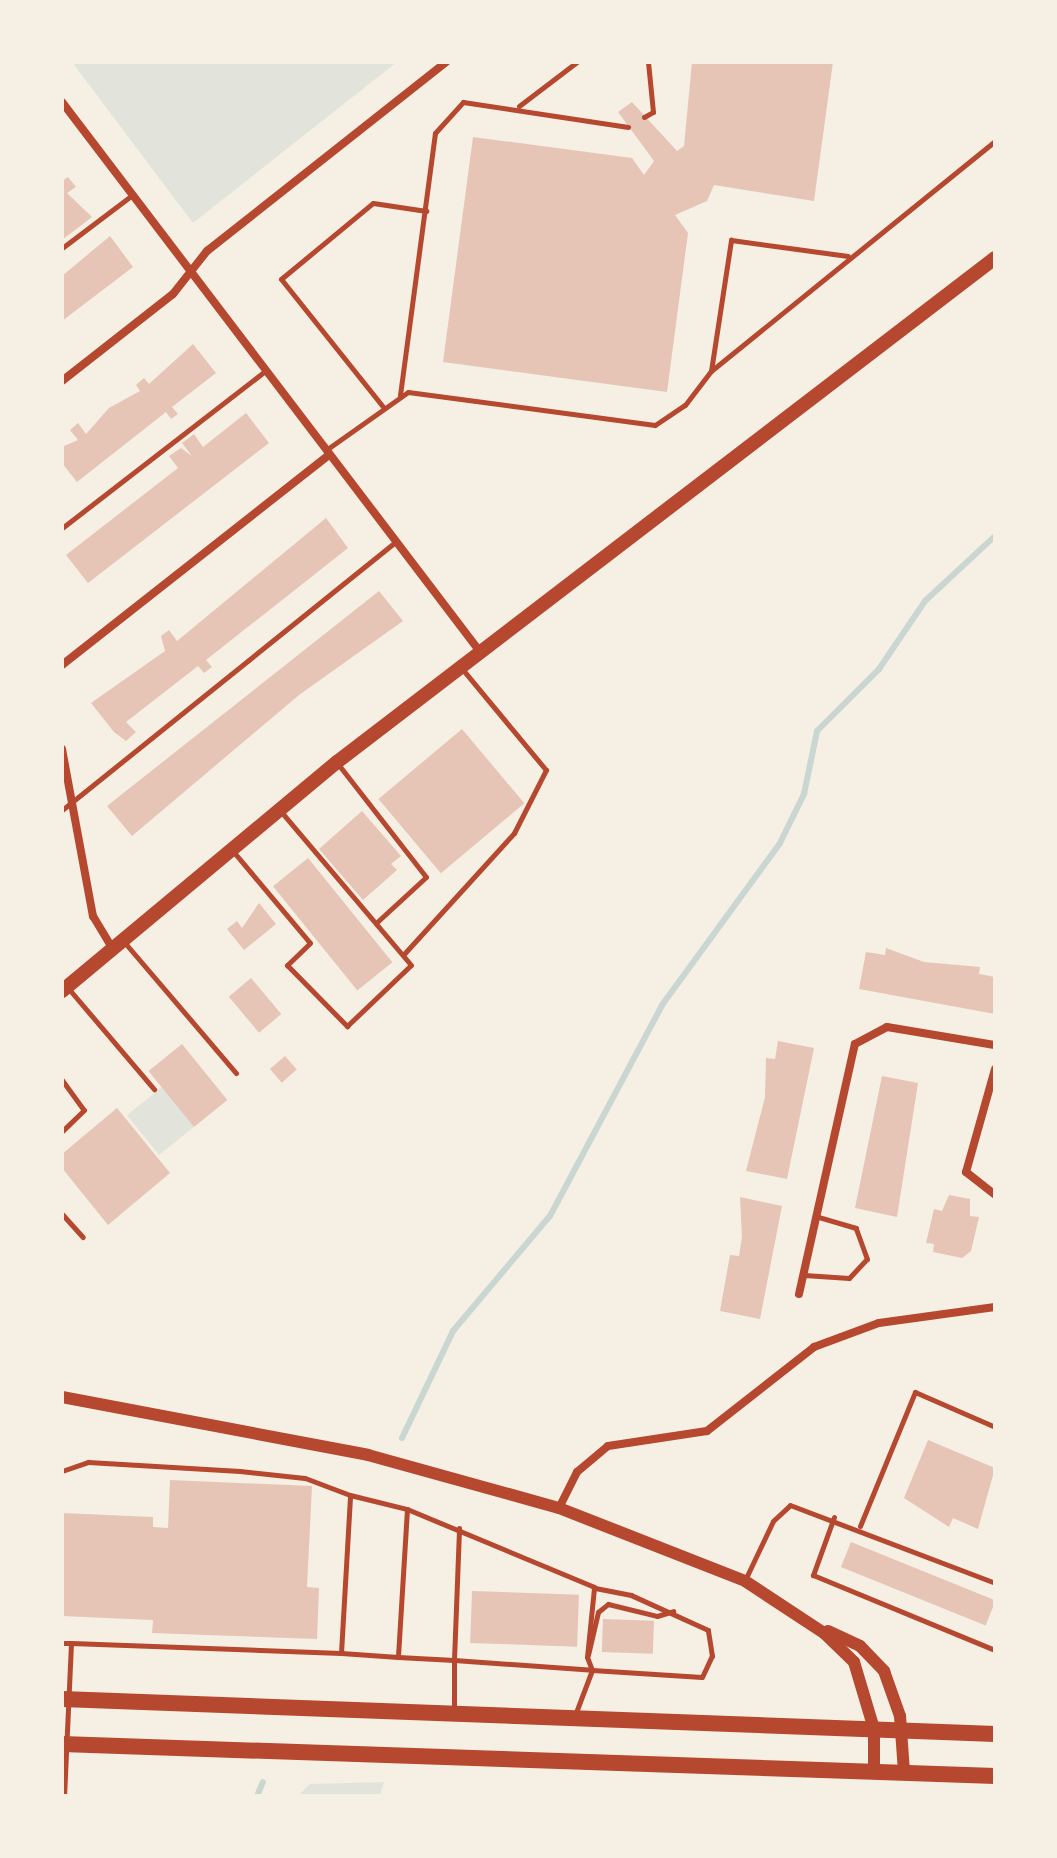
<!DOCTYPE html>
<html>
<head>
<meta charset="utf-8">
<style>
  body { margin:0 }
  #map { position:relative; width:1057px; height:1858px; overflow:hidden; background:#f6efe4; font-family:"Work Sans",sans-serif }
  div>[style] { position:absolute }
  .green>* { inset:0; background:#e2e4dc; transform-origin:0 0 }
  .stream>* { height:6px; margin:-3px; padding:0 3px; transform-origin:3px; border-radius:3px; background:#c9d6d2 }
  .building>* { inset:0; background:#e6c5b7; transform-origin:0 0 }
  .service>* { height:5px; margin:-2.5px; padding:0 2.5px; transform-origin:2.5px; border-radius:2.5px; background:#b5482f }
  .minor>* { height:8px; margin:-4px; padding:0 4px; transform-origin:4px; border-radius:4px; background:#b5482f }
  .tertiary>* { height:12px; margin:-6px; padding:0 6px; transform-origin:6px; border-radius:6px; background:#b5482f }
  .secondary>* { height:14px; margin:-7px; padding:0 7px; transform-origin:7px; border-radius:7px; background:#b5482f }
  .trunk>* { height:16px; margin:-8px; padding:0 8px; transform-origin:8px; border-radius:8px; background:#b5482f }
  span { translate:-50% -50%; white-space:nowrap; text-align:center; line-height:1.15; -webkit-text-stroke:6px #f6efe4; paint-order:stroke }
  .frame { position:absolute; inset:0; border:64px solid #f6efe4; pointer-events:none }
</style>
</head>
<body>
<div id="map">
  <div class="green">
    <div style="clip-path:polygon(72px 62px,397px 62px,193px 223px)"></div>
    <div style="left:162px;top:1087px;width:51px;height:45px;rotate:51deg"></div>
    <div style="clip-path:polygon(384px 1782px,380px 1796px,298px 1796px,310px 1784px)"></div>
  </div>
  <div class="stream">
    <div style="left:402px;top:1438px;width:119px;rotate:-64.5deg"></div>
    <div style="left:453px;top:1331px;width:150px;rotate:-49.9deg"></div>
    <div style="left:550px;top:1216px;width:239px;rotate:-62deg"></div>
    <div style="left:662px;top:1005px;width:200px;rotate:-53.9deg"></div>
    <div style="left:780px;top:843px;width:55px;rotate:-63.9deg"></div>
    <div style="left:804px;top:794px;width:64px;rotate:-78.3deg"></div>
    <div style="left:817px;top:731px;width:88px;rotate:-45deg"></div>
    <div style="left:879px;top:669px;width:82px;rotate:-55.9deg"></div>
    <div style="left:925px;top:601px;width:96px;rotate:-42.9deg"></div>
    <div style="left:257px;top:1796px;width:15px;rotate:-67deg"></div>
  </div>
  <div class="building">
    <div style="clip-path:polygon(692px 62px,833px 62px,814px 201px,714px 185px,707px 201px,675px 215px,688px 233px,667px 392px,443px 362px,473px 137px,632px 158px,644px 175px,654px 161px,618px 112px,632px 102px,677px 151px,684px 146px)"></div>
    <div style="clip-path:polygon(68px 177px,76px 187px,67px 193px,92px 217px,62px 240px,62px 181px)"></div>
    <div style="clip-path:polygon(110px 236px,133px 267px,62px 321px,62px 276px)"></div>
    <div style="clip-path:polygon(193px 344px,216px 373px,172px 407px,178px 414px,171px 419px,166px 412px,77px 482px,62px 463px,62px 447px,78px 440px,70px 430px,78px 423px,86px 434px,109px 408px,140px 391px,136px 385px,144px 378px,149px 384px)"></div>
    <div style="clip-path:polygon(246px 413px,269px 443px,88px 583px,66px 555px,178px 468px,169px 456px,181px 448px,192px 456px,182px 443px,194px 434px,203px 447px)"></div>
    <div style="clip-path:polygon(326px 518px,348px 548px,206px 660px,212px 667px,204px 673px,198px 666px,126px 722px,136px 732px,126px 741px,114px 732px,91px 703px,165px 651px,161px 636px,169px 630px,177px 641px)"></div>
    <div style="clip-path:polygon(379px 591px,403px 621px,299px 695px,132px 836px,107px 806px)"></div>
    <div style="left:462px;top:729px;width:97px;height:109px;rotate:50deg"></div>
    <div style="clip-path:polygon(362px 811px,401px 856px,391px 864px,397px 870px,363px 900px,319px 849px)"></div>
    <div style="left:308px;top:858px;width:134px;height:45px;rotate:51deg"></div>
    <div style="clip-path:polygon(259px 903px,276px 924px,244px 950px,227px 929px,237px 921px,242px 928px)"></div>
    <div style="clip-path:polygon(886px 948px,924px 962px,980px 967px,979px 974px,995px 977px,995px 1014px,859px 989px,866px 952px,885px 955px)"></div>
    <div style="left:251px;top:978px;width:47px;height:29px;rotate:50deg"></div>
    <div style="clip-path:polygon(778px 1041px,814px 1048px,787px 1179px,746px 1171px,765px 1097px,766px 1058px,775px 1059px)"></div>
    <div style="left:182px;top:1044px;width:72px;height:43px;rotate:51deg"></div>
    <div style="left:285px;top:1056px;width:18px;height:20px;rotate:49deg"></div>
    <div style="clip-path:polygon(882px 1076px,918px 1083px,897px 1217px,855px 1208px)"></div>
    <div style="clip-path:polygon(117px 1108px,170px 1173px,108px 1225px,62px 1168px,62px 1154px)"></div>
    <div style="clip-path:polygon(949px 1195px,970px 1199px,970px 1216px,979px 1217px,971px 1251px,962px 1258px,933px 1252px,934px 1244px,926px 1243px,934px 1209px,942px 1211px)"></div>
    <div style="clip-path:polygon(740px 1197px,782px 1206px,760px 1319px,720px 1311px,730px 1255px,739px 1256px,742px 1237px)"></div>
    <div style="clip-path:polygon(928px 1440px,995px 1468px,978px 1529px,953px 1518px,949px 1527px,904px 1498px)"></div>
    <div style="clip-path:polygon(170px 1480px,312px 1486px,307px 1587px,319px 1588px,317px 1639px,152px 1633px,153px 1620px,62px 1616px,62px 1513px,153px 1517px,153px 1527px,168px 1528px)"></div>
    <div style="left:851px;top:1542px;width:156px;height:27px;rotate:22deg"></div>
    <div style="left:472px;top:1591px;width:107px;height:52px;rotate:2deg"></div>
    <div style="left:603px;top:1619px;width:51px;height:33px;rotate:2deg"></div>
  </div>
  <div class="service">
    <div style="left:519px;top:106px;width:73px;rotate:-37.2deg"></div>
    <div style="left:644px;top:117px;width:10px;rotate:-29deg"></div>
    <div style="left:653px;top:112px;width:50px;rotate:-95.7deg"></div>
    <div style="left:62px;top:248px;width:88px;rotate:-37.1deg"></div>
    <div style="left:711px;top:371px;width:133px;rotate:-81.3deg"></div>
    <div style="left:731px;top:240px;width:118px;rotate:7.8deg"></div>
    <div style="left:400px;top:395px;width:264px;rotate:-82.4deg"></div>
    <div style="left:435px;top:133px;width:42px;rotate:-47.9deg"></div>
    <div style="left:463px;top:102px;width:167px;rotate:8.6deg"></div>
    <div style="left:384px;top:408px;width:165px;rotate:-128.6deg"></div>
    <div style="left:281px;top:279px;width:119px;rotate:-39.6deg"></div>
    <div style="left:373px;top:203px;width:54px;rotate:8.6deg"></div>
    <div style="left:326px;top:450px;width:100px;rotate:-35.3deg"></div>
    <div style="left:408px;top:392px;width:249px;rotate:7.6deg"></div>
    <div style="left:655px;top:425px;width:36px;rotate:-34deg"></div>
    <div style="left:685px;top:405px;width:43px;rotate:-52.6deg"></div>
    <div style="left:711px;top:371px;width:365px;rotate:-39deg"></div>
    <div style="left:62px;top:528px;width:257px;rotate:-37.7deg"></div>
    <div style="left:338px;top:764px;width:143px;rotate:52.1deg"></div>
    <div style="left:426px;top:877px;width:68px;rotate:137.4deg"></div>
    <div style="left:62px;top:810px;width:426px;rotate:-38.8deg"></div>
    <div style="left:232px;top:850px;width:121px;rotate:50deg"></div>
    <div style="left:310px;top:943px;width:32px;rotate:136deg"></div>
    <div style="left:287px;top:965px;width:86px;rotate:45.5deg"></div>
    <div style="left:347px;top:1026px;width:88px;rotate:-43.6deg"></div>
    <div style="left:411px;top:965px;width:199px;rotate:-130.3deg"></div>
    <div style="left:125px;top:943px;width:171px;rotate:49.5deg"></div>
    <div style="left:403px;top:955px;width:165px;rotate:-47.7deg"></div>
    <div style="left:514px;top:833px;width:71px;rotate:-63.1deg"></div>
    <div style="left:546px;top:770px;width:131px;rotate:-129.7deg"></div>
    <div style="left:68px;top:988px;width:133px;rotate:49.6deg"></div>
    <div style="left:62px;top:1080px;width:37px;rotate:54deg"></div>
    <div style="left:84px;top:1110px;width:30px;rotate:136deg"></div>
    <div style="left:62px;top:1214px;width:31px;rotate:48deg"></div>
    <div style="left:804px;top:1275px;width:45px;rotate:3.8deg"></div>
    <div style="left:849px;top:1278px;width:26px;rotate:-47deg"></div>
    <div style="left:867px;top:1259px;width:33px;rotate:-110deg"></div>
    <div style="left:856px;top:1228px;width:43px;rotate:-163.7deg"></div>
    <div style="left:62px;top:1471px;width:28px;rotate:-19deg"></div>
    <div style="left:88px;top:1462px;width:152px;rotate:3.4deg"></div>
    <div style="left:240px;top:1471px;width:65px;rotate:6.1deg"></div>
    <div style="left:305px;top:1478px;width:48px;rotate:20.7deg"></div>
    <div style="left:407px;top:1509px;width:203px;rotate:22.6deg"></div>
    <div style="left:834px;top:1517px;width:62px;rotate:109.9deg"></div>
    <div style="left:813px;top:1575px;width:197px;rotate:22.4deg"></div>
    <div style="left:860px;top:1526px;width:145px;rotate:-67.7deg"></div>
    <div style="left:915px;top:1392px;width:87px;rotate:23.6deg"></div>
    <div style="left:745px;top:1580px;width:65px;rotate:-64.6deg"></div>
    <div style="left:773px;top:1521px;width:23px;rotate:-43deg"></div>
    <div style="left:790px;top:1505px;width:219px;rotate:20.8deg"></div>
    <div style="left:62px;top:1643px;width:9px"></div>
    <div style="left:71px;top:1643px;width:153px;rotate:92.6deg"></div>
    <div style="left:71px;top:1643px;width:270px;rotate:2.1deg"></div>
    <div style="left:341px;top:1653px;width:158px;rotate:-86.7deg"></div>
    <div style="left:350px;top:1495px;width:59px;rotate:13.8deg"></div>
    <div style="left:407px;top:1509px;width:148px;rotate:93.5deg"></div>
    <div style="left:398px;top:1657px;width:57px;rotate:-176deg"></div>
    <div style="left:588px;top:1655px;width:44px;rotate:-76.9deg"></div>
    <div style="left:598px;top:1612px;width:13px;rotate:-39deg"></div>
    <div style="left:608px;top:1604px;width:50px;rotate:13.8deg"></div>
    <div style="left:657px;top:1616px;width:17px;rotate:-17deg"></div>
    <div style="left:398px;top:1657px;width:56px;rotate:3.1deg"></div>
    <div style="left:454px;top:1660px;width:132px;rotate:-87.8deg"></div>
    <div style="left:454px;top:1709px;width:49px;rotate:-90deg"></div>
    <div style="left:454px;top:1660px;width:138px;rotate:4.1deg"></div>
    <div style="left:592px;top:1670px;width:110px;rotate:3.6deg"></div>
    <div style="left:702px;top:1677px;width:23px;rotate:-65deg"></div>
    <div style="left:712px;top:1656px;width:26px;rotate:-99deg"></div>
    <div style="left:708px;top:1630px;width:85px;rotate:-155.6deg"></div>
    <div style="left:631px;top:1595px;width:38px;rotate:-169deg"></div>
    <div style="left:594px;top:1588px;width:69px;rotate:95.8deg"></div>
    <div style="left:587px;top:1657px;width:14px;rotate:69deg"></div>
    <div style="left:592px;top:1670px;width:48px;rotate:110.7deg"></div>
  </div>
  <div class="minor">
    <div style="left:62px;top:102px;width:692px;rotate:52.75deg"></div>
    <div style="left:62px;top:381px;width:141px;rotate:-38.1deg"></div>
    <div style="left:173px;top:294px;width:55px;rotate:-51.7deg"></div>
    <div style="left:207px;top:251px;width:305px;rotate:-38.3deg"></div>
    <div style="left:62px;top:665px;width:340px;rotate:-38.2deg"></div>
    <div style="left:62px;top:749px;width:170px;rotate:79.5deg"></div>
    <div style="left:93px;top:916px;width:37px;rotate:59deg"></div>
    <div style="left:995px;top:1069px;width:107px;rotate:105.7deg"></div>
    <div style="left:966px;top:1172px;width:37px;rotate:38deg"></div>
    <div style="left:799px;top:1294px;width:256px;rotate:-77.4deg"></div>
    <div style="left:855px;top:1044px;width:36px;rotate:-28deg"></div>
    <div style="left:887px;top:1027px;width:109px;rotate:9.5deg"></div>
    <div style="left:559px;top:1508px;width:40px;rotate:-63.4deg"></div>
    <div style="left:577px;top:1472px;width:40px;rotate:-40deg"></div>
    <div style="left:608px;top:1446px;width:100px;rotate:-8.6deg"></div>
    <div style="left:707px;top:1431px;width:136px;rotate:-38.1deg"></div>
    <div style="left:814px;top:1347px;width:69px;rotate:-20.3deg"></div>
    <div style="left:879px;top:1323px;width:117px;rotate:-7.9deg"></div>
  </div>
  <div class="tertiary">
    <div style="left:62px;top:1397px;width:311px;rotate:10.7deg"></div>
    <div style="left:368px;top:1455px;width:198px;rotate:15.5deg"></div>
    <div style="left:559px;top:1508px;width:200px;rotate:21.4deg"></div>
    <div style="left:745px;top:1581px;width:95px;rotate:33.4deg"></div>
    <div style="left:824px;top:1633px;width:42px;rotate:44deg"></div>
    <div style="left:854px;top:1662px;width:70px;rotate:73.4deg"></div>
    <div style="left:874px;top:1729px;width:41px;rotate:90deg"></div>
    <div style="left:828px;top:1631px;width:35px;rotate:25deg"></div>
    <div style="left:860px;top:1646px;width:35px;rotate:46deg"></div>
    <div style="left:884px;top:1671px;width:48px;rotate:70.4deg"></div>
    <div style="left:900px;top:1716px;width:56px;rotate:85.9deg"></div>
  </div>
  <div class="secondary">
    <div style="left:62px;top:991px;width:358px;rotate:-39.8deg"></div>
    <div style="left:337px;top:762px;width:829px;rotate:-37.45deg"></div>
  </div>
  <div class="trunk">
    <div style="left:62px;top:1699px;width:934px;rotate:2.15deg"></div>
    <div style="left:62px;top:1744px;width:934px;rotate:1.96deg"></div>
  </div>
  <div class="frame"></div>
</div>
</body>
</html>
